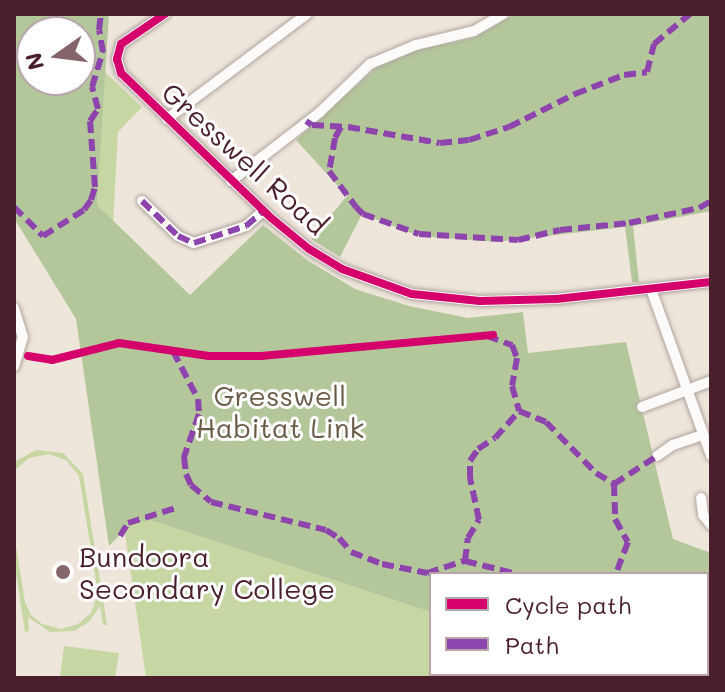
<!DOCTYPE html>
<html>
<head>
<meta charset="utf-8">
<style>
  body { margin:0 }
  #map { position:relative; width:725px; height:692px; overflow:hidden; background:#efe6db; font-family:Mali,sans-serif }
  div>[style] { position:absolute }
  .green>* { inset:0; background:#c6d7a3 }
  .forest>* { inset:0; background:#b4c79b }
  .roads { filter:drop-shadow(0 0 2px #b0a5a0) drop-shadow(0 0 2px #b0a5a0) }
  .minor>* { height:10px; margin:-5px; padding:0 5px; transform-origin:5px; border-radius:5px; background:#fdfbfa }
  .quiet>* { height:6px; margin-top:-3px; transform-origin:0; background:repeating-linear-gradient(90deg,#8e44ad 0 12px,transparent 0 18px) }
  .cycleway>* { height:8px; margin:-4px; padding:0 4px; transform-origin:4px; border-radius:4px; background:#d6006c }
  .dots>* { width:22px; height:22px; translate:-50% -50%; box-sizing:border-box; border:4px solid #fff; border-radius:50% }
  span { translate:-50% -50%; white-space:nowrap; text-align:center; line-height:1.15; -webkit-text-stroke:6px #fff; paint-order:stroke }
  .street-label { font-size:28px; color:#4a1f2b }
  .park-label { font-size:28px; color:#6a5b45 }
  .poi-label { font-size:28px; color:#4a1f2b }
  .left { translate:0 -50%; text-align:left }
  .frame { position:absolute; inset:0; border:16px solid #4a1f2b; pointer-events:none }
  .legend { position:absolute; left:429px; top:572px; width:280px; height:104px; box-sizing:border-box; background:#fff; border:2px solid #b7a5aa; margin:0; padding:10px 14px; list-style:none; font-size:24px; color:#4a1f2b }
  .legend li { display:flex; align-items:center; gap:16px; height:40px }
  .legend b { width:40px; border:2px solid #b7a5aa }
  .north { position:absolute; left:16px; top:16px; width:80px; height:80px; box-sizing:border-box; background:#fff; border:2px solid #b7a5aa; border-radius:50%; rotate:256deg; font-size:22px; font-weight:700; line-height:32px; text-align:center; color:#4a1f2b }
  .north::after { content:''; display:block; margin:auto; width:28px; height:36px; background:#846569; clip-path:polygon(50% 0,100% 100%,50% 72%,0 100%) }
</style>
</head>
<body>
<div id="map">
  <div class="green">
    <div style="clip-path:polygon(105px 72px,142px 107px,118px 132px,113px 221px,97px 205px)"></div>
    <div style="clip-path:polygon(36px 450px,63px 453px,83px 474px,107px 625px,103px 625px,100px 606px,89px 622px,74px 631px,50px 632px,28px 617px,29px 631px,25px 632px,14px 561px,14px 533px,25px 602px,31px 615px,42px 624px,61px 629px,78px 624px,91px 613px,98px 593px,79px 476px,66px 460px,49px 454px,29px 458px,14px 471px,16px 461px)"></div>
    <div style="clip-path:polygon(150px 520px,431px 612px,431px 674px,620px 674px,633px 678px,146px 678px,125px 533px,129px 525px)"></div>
    <div style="clip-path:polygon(64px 646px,119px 653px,115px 678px,60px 677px)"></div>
  </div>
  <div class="forest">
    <div style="clip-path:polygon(evenodd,14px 14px,109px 14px,97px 205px,190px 295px,263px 225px,307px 260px,355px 289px,409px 306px,468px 318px,523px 312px,528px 353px,626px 342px,673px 539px,711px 553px,711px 678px,633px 678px,620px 674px,707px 674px,707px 574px,431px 574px,431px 612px,150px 520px,130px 525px,109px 546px,76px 319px,14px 218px,14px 14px,32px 32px,80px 32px,80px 80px,32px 80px,32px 32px)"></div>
    <div style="clip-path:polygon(515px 14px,711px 14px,711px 211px,633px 226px,639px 282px,632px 282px,625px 227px,496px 242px,419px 236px,362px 214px,340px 257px,311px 239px,347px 196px,296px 140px,380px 64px,403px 53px,473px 38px)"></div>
  </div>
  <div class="roads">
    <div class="minor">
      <div style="left:165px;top:14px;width:53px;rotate:145.7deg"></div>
      <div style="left:121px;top:44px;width:16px;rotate:105deg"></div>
      <div style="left:117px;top:59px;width:15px;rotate:74deg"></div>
      <div style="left:121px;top:73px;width:207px;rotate:44deg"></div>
      <div style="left:270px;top:217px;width:50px;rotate:39.4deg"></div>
      <div style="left:309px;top:249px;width:39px;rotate:31deg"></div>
      <div style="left:342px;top:269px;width:74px;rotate:19.7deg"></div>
      <div style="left:412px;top:294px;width:68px;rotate:5.9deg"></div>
      <div style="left:480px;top:301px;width:76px;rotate:-1.5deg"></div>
      <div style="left:556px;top:299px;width:156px;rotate:-6.3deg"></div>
      <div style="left:167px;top:119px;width:175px;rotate:-36.9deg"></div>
      <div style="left:231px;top:181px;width:111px;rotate:-37.7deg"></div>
      <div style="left:319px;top:113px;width:71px;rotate:-43.9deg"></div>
      <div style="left:370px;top:64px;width:50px;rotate:-22.4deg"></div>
      <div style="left:416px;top:45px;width:60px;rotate:-13.6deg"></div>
      <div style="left:474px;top:31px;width:34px;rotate:-30deg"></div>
      <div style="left:142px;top:201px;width:50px;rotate:44.2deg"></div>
      <div style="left:178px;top:236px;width:17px;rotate:24deg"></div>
      <div style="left:194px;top:243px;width:55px;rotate:-18.1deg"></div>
      <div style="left:246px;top:226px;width:23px;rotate:-41deg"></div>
      <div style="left:651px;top:289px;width:177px;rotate:70.2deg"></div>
      <div style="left:14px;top:308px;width:30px;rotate:73deg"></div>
      <div style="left:23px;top:337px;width:31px;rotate:107deg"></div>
      <div style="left:642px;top:407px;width:74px;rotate:-20.6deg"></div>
      <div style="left:657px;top:456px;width:19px;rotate:-35deg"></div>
      <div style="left:673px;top:445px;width:31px;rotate:-19deg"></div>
      <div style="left:701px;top:498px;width:17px;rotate:83deg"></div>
      <div style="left:703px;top:515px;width:13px;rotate:51deg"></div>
    </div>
  </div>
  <div class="quiet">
    <div style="left:306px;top:121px;width:7px;rotate:34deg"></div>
    <div style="left:312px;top:125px;width:36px;rotate:3deg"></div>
    <div style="left:348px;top:127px;width:93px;rotate:9.9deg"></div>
    <div style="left:440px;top:143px;width:29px;rotate:-6deg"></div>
    <div style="left:469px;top:140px;width:42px;rotate:-18deg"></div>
    <div style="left:509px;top:127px;width:74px;rotate:-26.6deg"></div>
    <div style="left:575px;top:94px;width:53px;rotate:-21.2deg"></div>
    <div style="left:624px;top:75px;width:23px;rotate:-7deg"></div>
    <div style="left:647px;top:72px;width:29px;rotate:-76deg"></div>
    <div style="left:654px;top:44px;width:47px;rotate:-39.8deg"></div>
    <div style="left:341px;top:127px;width:13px;rotate:119deg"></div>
    <div style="left:335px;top:138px;width:34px;rotate:100deg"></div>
    <div style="left:329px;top:171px;width:45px;rotate:53.1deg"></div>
    <div style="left:356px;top:207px;width:10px;rotate:45deg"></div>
    <div style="left:363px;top:214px;width:59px;rotate:19.7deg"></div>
    <div style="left:419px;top:234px;width:99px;rotate:3.5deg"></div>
    <div style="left:518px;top:240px;width:43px;rotate:-13.4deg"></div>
    <div style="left:560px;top:230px;width:69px;rotate:-5.8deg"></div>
    <div style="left:629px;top:223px;width:72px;rotate:-12.1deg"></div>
    <div style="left:699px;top:208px;width:14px;rotate:-30deg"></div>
    <div style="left:142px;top:201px;width:50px;rotate:44.2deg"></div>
    <div style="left:178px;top:236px;width:17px;rotate:24deg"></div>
    <div style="left:194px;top:243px;width:55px;rotate:-18.1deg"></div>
    <div style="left:246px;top:226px;width:23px;rotate:-41deg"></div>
    <div style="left:14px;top:207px;width:41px;rotate:45deg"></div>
    <div style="left:43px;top:236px;width:49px;rotate:-32.4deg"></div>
    <div style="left:84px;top:210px;width:12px;rotate:-55deg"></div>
    <div style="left:91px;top:200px;width:14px;rotate:-73deg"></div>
    <div style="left:95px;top:187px;width:66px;rotate:-94.3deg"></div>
    <div style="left:90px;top:121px;width:14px;rotate:-56deg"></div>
    <div style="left:98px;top:109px;width:23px;rotate:-105deg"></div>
    <div style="left:92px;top:87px;width:37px;rotate:-73deg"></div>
    <div style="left:103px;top:52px;width:22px;rotate:-100deg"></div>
    <div style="left:99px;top:30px;width:16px;rotate:-83deg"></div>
    <div style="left:487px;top:336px;width:27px;rotate:20deg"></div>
    <div style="left:512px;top:345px;width:14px;rotate:69deg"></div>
    <div style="left:517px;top:358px;width:28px;rotate:100deg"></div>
    <div style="left:512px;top:386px;width:26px;rotate:74deg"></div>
    <div style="left:519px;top:411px;width:29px;rotate:22deg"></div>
    <div style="left:546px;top:422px;width:71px;rotate:45.6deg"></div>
    <div style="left:596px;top:473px;width:21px;rotate:31deg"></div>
    <div style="left:614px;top:484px;width:35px;rotate:88deg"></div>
    <div style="left:615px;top:519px;width:26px;rotate:61deg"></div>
    <div style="left:628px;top:542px;width:34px;rotate:111deg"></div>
    <div style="left:173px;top:351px;width:54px;rotate:62.5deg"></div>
    <div style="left:198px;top:399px;width:15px;rotate:86deg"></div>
    <div style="left:199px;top:414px;width:46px;rotate:109.2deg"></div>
    <div style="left:184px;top:457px;width:17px;rotate:83deg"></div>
    <div style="left:186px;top:474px;width:12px;rotate:66deg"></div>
    <div style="left:191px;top:485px;width:26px;rotate:40deg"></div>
    <div style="left:211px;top:502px;width:118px;rotate:13.7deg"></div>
    <div style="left:326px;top:530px;width:15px;rotate:32deg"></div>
    <div style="left:339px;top:538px;width:18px;rotate:49deg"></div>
    <div style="left:351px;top:552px;width:33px;rotate:21deg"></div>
    <div style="left:382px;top:564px;width:46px;rotate:11.3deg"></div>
    <div style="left:427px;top:573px;width:40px;rotate:-18deg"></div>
    <div style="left:465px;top:561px;width:54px;rotate:14deg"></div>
    <div style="left:614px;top:484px;width:51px;rotate:-33.1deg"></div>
    <div style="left:120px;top:536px;width:15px;rotate:-58deg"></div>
    <div style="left:128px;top:523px;width:53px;rotate:-17.4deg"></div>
    <div style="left:465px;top:561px;width:23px;rotate:-83deg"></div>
    <div style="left:468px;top:538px;width:21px;rotate:-59deg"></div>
    <div style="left:479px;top:520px;width:43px;rotate:-102.1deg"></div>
    <div style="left:470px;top:478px;width:17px;rotate:-90deg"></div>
    <div style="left:470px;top:461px;width:14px;rotate:-56deg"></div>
    <div style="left:478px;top:449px;width:20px;rotate:-33deg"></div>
    <div style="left:495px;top:438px;width:36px;rotate:-48deg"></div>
  </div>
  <div class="cycleway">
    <div style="left:165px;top:14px;width:53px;rotate:145.7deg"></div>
    <div style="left:121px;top:44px;width:16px;rotate:105deg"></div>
    <div style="left:117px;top:59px;width:15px;rotate:74deg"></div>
    <div style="left:121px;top:73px;width:207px;rotate:44deg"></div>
    <div style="left:270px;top:217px;width:50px;rotate:39.4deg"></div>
    <div style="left:309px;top:249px;width:39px;rotate:31deg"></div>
    <div style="left:342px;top:269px;width:74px;rotate:19.7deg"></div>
    <div style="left:412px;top:294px;width:68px;rotate:5.9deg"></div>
    <div style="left:480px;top:301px;width:76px;rotate:-1.5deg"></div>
    <div style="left:556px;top:299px;width:156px;rotate:-6.3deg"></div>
    <div style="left:28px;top:356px;width:24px;rotate:9deg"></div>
    <div style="left:52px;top:360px;width:69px;rotate:-14.2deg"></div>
    <div style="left:119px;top:343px;width:91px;rotate:8.2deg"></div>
    <div style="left:209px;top:356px;width:52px"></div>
    <div style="left:261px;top:356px;width:233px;rotate:-5.2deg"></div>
  </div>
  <div class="dots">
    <div style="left:63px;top:572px;background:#846569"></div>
  </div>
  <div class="street-label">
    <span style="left:245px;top:158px;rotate:42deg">Gresswell Road</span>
  </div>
  <div class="park-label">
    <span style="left:280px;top:411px">Gresswell<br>Habitat Link</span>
  </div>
  <div class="poi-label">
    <span class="left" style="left:79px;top:572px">Bundoora<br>Secondary College</span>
  </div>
  <div class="frame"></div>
  <ul class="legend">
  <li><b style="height:10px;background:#d6006c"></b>Cycle path</li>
  <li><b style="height:10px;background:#8e44ad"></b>Path</li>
  </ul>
  <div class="north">N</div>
</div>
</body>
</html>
